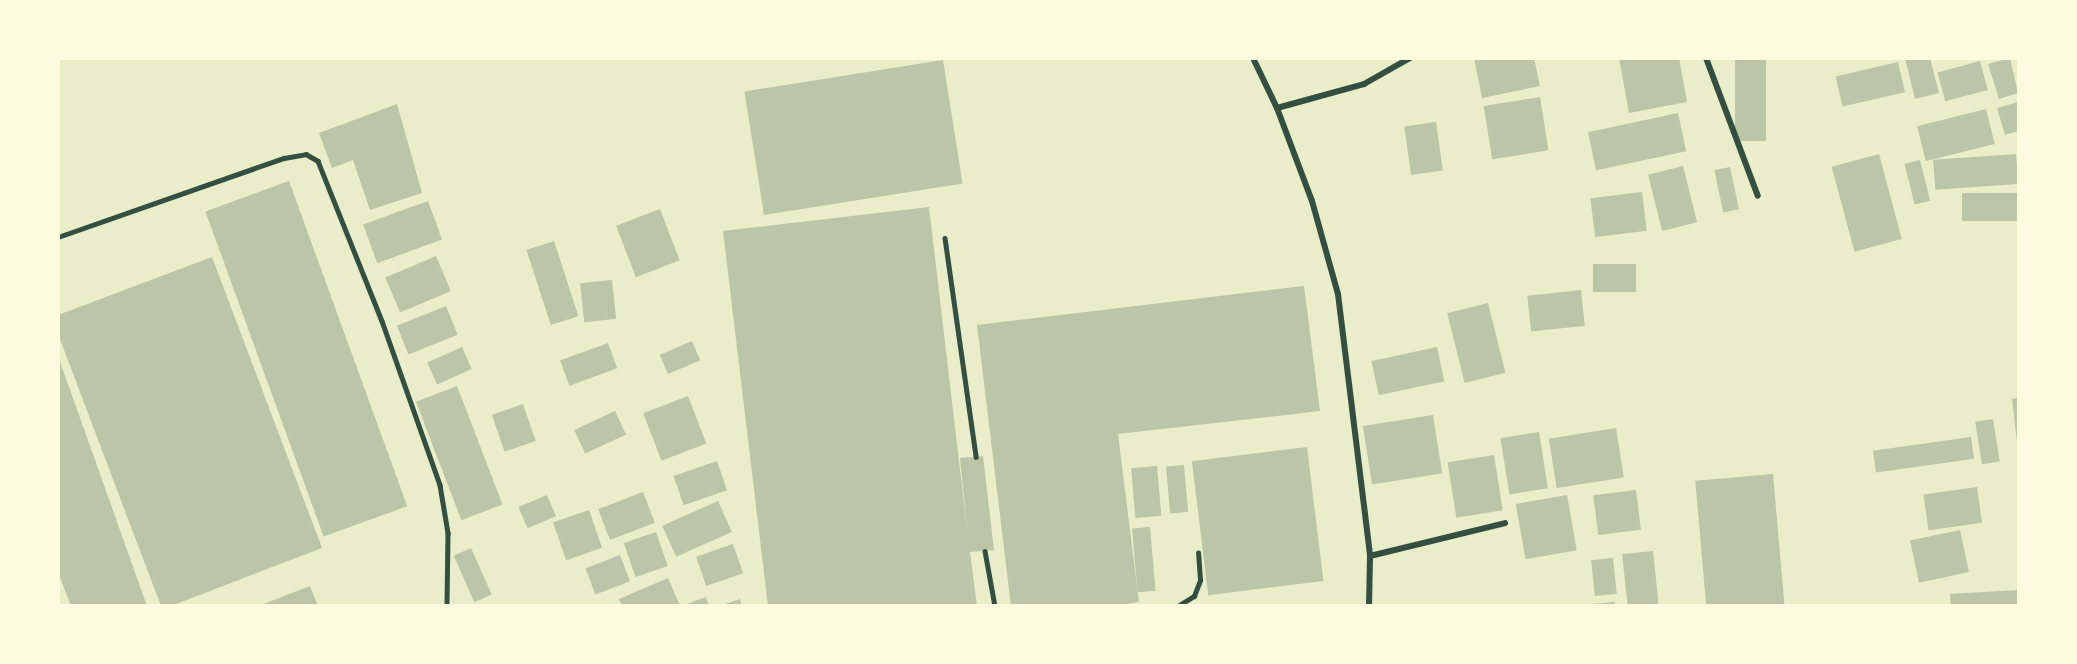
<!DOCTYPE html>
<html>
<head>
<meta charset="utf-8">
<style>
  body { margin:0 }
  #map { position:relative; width:2077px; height:664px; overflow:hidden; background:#e9edc9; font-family:"Fira Sans",sans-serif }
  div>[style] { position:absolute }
  .building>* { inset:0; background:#bcc5a7; transform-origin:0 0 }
  .service>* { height:4.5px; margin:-2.25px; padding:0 2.25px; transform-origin:2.25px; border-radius:2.25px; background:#344e41 }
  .minor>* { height:6px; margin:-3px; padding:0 3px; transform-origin:3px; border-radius:3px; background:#344e41 }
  span { translate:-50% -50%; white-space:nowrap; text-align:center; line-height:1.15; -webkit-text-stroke:4.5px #fefae0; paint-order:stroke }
  .frame { position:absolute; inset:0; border:60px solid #fefae0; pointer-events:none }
</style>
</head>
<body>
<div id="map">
  <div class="building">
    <div style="clip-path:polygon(1474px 58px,1534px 58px,1540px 86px,1482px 98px)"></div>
    <div style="clip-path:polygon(1619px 58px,1679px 58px,1687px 102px,1629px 113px)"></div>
    <div style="left:1735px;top:58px;width:31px;height:83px"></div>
    <div style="clip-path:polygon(1905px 58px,1930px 58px,1939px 93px,1915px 99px)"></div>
    <div style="clip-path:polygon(2010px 58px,2018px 93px,1999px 99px,1988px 64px)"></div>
    <div style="left:943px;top:60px;width:125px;height:201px;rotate:81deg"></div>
    <div style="left:1980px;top:61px;width:30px;height:44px;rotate:75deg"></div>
    <div style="left:1898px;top:62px;width:31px;height:64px;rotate:77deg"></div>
    <div style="left:1540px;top:97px;width:54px;height:57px;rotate:81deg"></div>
    <div style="clip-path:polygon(2018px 102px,2018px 131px,2005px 135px,1997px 108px)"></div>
    <div style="clip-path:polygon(397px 104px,422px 193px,370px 210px,353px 160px,332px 168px,319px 133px)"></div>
    <div style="left:1986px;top:109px;width:36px;height:71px;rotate:76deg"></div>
    <div style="left:1678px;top:113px;width:39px;height:92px;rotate:78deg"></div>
    <div style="left:1436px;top:122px;width:49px;height:32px;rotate:82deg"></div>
    <div style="left:1879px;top:154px;width:88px;height:49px;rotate:75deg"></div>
    <div style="left:2016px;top:154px;width:30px;height:83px;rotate:86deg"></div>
    <div style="left:1920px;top:160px;width:42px;height:16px;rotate:76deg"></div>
    <div style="left:1683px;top:166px;width:58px;height:36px;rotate:76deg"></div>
    <div style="left:1730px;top:167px;width:43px;height:16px;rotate:78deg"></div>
    <div style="left:289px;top:181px;width:346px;height:89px;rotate:70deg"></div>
    <div style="left:1642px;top:192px;width:39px;height:52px;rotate:83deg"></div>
    <div style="left:2018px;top:193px;width:28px;height:56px;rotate:90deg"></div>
    <div style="left:428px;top:201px;width:41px;height:69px;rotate:70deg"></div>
    <div style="clip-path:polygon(929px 207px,967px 529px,960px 458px,983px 456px,994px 550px,970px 552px,977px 606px,768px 606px,723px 231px)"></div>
    <div style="left:660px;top:209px;width:55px;height:47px;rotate:69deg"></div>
    <div style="left:554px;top:241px;width:79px;height:29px;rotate:72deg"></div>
    <div style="left:436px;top:256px;width:38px;height:55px;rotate:67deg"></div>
    <div style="clip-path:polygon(212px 257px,322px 548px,171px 606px,161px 606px,58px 334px,58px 315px)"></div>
    <div style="left:1593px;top:264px;width:43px;height:28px"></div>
    <div style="left:612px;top:280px;width:39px;height:32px;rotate:84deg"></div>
    <div style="clip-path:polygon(1304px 286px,1320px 411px,1118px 434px,1139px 602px,1115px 606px,1011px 606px,977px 325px)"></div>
    <div style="left:1581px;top:290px;width:36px;height:54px;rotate:84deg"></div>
    <div style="left:1488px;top:303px;width:72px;height:42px;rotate:76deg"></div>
    <div style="left:446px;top:306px;width:31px;height:53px;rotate:68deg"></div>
    <div style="left:692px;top:341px;width:21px;height:35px;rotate:67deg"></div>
    <div style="left:608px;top:343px;width:27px;height:51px;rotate:70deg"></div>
    <div style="left:462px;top:347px;width:24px;height:38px;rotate:66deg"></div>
    <div style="left:1437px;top:347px;width:35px;height:67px;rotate:78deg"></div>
    <div style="clip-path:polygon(59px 359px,147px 606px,71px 606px,58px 572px)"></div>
    <div style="left:457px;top:386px;width:127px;height:44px;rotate:69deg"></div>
    <div style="left:688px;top:396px;width:51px;height:48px;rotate:69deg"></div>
    <div style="clip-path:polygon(2018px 398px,2018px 442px,2017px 442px,2012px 399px)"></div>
    <div style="left:523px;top:404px;width:39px;height:33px;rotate:71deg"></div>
    <div style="left:615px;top:411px;width:26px;height:45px;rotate:65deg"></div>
    <div style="left:1433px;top:415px;width:59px;height:71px;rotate:81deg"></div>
    <div style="left:1993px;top:419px;width:43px;height:18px;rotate:81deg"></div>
    <div style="left:1616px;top:428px;width:50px;height:68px;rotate:81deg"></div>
    <div style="left:1539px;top:432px;width:57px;height:39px;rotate:81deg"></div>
    <div style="left:1971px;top:437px;width:22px;height:99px;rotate:82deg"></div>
    <div style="left:1307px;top:447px;width:135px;height:116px;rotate:83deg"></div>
    <div style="left:1494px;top:455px;width:56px;height:47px;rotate:81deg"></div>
    <div style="left:717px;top:461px;width:31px;height:46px;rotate:71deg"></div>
    <div style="left:1184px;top:465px;width:47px;height:18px;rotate:85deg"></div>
    <div style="left:1157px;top:466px;width:50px;height:26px;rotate:85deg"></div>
    <div style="left:1773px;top:474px;width:133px;height:78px;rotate:85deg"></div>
    <div style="left:1977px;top:487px;width:36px;height:54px;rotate:82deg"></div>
    <div style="left:1636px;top:490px;width:40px;height:43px;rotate:83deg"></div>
    <div style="left:643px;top:492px;width:33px;height:48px;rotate:69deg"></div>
    <div style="left:547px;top:495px;width:23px;height:31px;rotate:67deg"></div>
    <div style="left:1567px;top:495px;width:56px;height:52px;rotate:80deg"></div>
    <div style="left:718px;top:501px;width:34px;height:61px;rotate:66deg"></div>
    <div style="left:589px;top:510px;width:40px;height:38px;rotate:71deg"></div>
    <div style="left:1150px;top:527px;width:64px;height:18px;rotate:85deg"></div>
    <div style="left:1960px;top:530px;width:43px;height:51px;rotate:78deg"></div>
    <div style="left:656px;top:532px;width:36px;height:34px;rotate:71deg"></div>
    <div style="left:733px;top:544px;width:31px;height:39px;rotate:71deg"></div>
    <div style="left:471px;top:548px;width:51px;height:19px;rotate:66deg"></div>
    <div style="left:1653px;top:551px;width:55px;height:31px;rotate:84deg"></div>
    <div style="left:620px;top:555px;width:28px;height:37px;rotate:69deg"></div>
    <div style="left:1613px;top:558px;width:36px;height:22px;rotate:84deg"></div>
    <div style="clip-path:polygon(668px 578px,680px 606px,622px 606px,619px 599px)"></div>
    <div style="clip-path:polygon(310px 586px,318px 606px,261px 606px,261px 605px)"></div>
    <div style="clip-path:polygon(2018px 590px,2018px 606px,1951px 606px,1950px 594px)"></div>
    <div style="clip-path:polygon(706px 597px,709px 606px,684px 606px,684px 605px)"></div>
    <div style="clip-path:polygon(740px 599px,742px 606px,722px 606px,722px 605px)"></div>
    <div style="clip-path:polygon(1615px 602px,1615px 606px,1591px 606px,1591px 604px)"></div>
  </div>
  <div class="service">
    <div style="left:58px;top:237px;width:239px;rotate:-19.3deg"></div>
    <div style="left:284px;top:158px;width:22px;rotate:-10deg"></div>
    <div style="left:306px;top:154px;width:14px;rotate:30deg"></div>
    <div style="left:318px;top:161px;width:172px;rotate:68.2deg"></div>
    <div style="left:382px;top:321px;width:174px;rotate:70.5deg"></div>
    <div style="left:440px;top:485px;width:49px;rotate:80.5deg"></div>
    <div style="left:448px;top:533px;width:73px;rotate:90.8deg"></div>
    <div style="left:945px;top:238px;width:221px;rotate:81.9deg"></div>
    <div style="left:985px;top:551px;width:56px;rotate:79.7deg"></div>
    <div style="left:1178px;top:606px;width:19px;rotate:-32deg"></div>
    <div style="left:1194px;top:596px;width:17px;rotate:-69deg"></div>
    <div style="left:1200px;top:580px;width:27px;rotate:-94deg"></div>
  </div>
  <div class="minor">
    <div style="left:1253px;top:58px;width:55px;rotate:64.4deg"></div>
    <div style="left:1277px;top:108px;width:99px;rotate:69.4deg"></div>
    <div style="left:1312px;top:201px;width:97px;rotate:74.4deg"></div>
    <div style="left:1338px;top:294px;width:264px;rotate:83deg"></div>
    <div style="left:1370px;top:556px;width:50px;rotate:91.1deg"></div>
    <div style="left:1706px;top:58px;width:147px;rotate:69.4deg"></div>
    <div style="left:1277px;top:108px;width:90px;rotate:-15.4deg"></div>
    <div style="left:1364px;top:84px;width:53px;rotate:-29.5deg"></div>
    <div style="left:1370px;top:556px;width:139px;rotate:-13.7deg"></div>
  </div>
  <div class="frame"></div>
</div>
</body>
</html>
